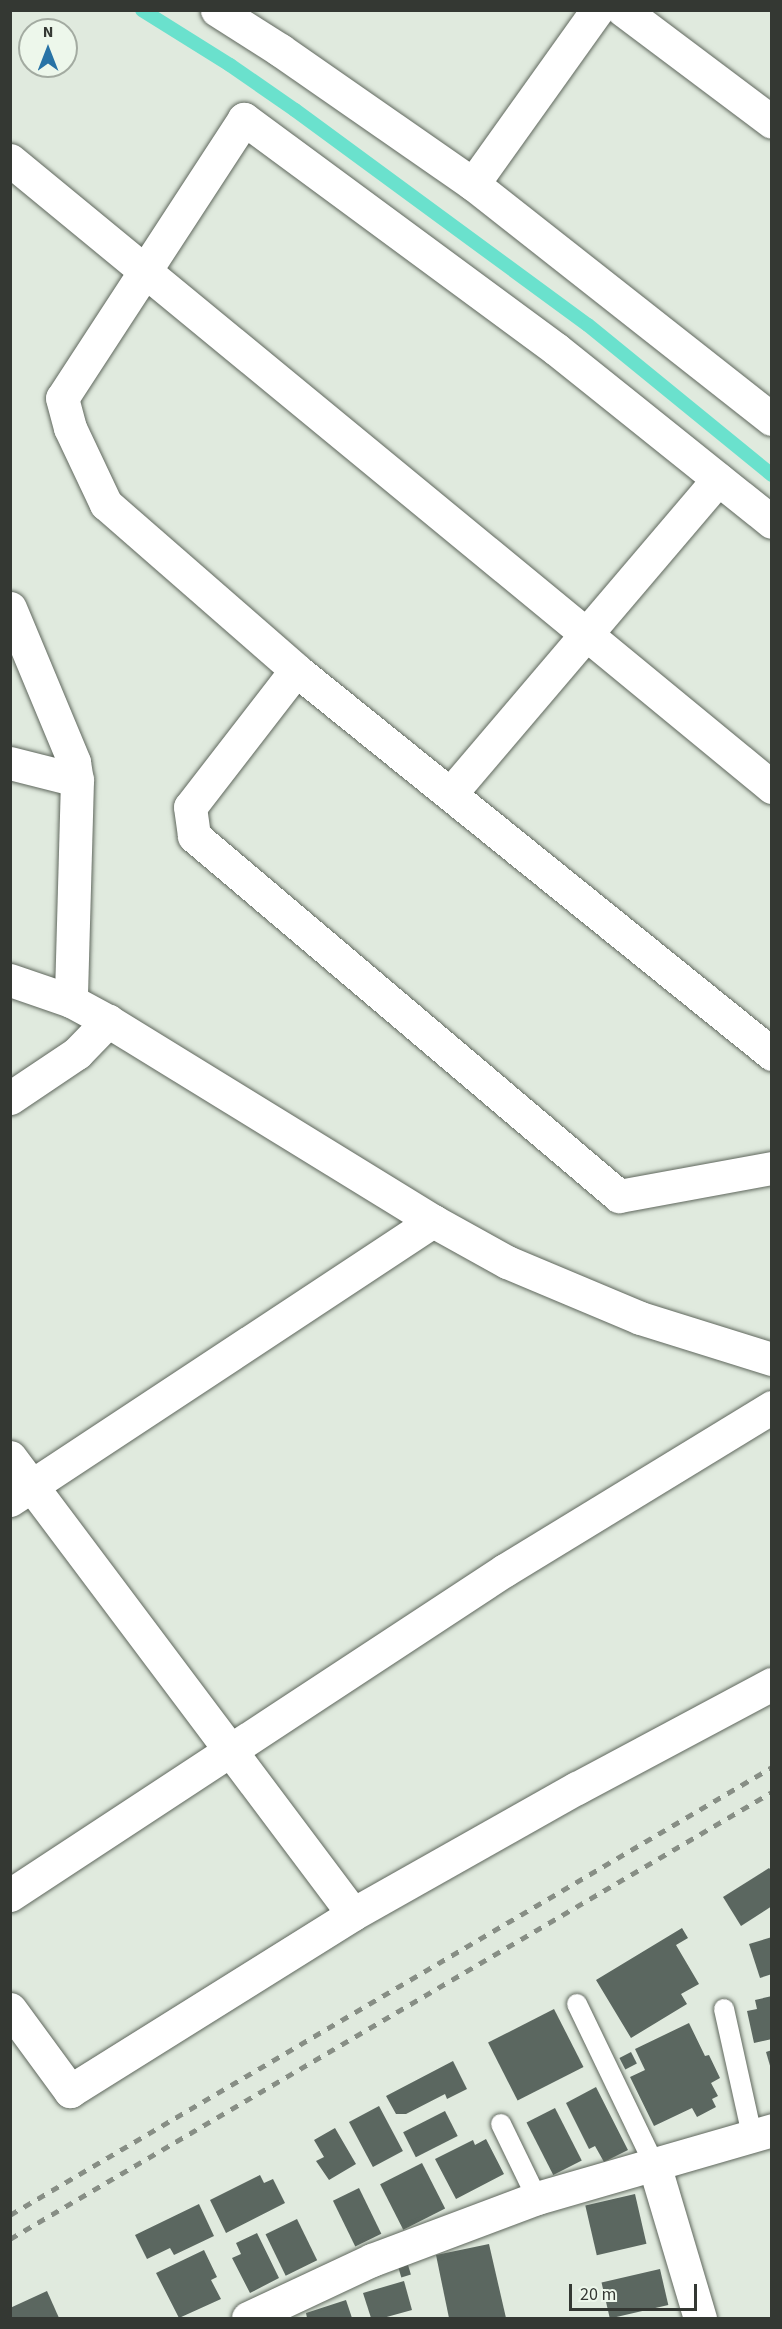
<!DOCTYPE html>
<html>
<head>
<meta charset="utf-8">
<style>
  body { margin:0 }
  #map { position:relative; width:782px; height:2329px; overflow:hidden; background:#e0eade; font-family:"Source Sans 3",sans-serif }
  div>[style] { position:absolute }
  .stream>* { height:14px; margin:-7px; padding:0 7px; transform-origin:7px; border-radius:7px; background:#6ae1cd }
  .building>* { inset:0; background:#5b6760; transform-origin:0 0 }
  .roads { filter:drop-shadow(0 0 2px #5f675d) drop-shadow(0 0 2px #5f675d) }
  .lane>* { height:20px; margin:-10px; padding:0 10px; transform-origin:10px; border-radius:10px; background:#fff }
  .street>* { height:33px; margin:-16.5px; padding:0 16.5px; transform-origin:16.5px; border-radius:16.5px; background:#fff }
  .secondary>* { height:33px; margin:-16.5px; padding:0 16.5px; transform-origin:16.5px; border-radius:16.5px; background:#fff }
  .rail>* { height:4.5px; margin-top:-2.25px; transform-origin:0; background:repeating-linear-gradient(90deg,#878e85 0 8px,transparent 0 16px) }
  span { translate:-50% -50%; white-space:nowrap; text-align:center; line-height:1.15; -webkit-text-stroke:6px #edf7eb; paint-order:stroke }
  .frame { position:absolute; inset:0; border:12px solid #343833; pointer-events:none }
  .north { position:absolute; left:18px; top:18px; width:60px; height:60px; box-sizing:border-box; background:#edf7eb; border:2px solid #a3aba1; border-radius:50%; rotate:0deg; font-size:16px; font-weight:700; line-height:24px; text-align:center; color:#343833 }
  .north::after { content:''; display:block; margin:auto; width:21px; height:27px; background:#2873a6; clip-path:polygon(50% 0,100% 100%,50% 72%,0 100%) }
  .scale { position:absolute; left:569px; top:2284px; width:128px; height:27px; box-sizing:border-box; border:3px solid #343833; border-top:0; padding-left:8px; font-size:18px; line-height:21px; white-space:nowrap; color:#343833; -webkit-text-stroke:4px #edf7eb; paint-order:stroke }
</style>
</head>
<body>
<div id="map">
  <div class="stream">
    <div style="left:142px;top:10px;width:104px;rotate:32deg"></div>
    <div style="left:230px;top:65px;width:79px;rotate:34.7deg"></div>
    <div style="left:295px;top:110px;width:363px;rotate:36.3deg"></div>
    <div style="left:588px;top:325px;width:237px;rotate:39.2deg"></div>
  </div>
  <div class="building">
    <div style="clip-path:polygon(769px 1868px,772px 1871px,772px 1906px,741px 1926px,723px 1897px)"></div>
    <div style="clip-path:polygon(682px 1928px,688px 1938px,676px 1945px,699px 1984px,681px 1994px,687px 2004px,631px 2038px,596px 1980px)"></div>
    <div style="clip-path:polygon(772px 1937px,772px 1974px,760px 1978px,749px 1944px)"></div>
    <div style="clip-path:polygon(772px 1996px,772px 2039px,754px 2043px,747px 2011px,757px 2009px,755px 2000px)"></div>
    <div style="left:554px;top:2009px;width:65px;height:74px;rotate:63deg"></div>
    <div style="clip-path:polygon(689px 2023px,705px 2056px,709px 2055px,720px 2078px,711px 2083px,718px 2096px,712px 2099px,716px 2107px,697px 2117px,692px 2108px,654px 2126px,630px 2077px,645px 2070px,635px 2049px)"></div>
    <div style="clip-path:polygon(772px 2050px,772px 2069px,771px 2069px,766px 2052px)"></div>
    <div style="left:631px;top:2052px;width:13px;height:13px;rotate:63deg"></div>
    <div style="clip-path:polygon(453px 2061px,467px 2089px,447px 2099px,445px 2094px,406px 2114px,396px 2114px,386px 2096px)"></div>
    <div style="clip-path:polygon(596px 2087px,628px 2150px,604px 2162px,595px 2146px,589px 2149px,566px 2103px)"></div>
    <div style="left:379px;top:2106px;width:51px;height:34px;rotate:62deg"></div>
    <div style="left:555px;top:2108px;width:59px;height:32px;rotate:63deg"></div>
    <div style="left:445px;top:2111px;width:28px;height:47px;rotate:63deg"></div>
    <div style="clip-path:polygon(335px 2128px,356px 2164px,329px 2180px,316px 2161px,324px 2157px,314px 2140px)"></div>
    <div style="clip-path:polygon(486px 2139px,504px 2174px,456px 2199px,435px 2159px,473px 2140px,475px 2145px)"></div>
    <div style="left:422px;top:2163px;width:51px;height:47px;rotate:63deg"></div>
    <div style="clip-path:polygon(260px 2175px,264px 2183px,273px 2179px,285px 2203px,226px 2233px,210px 2200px)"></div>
    <div style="left:359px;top:2188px;width:51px;height:29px;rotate:64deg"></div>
    <div style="left:635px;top:2194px;width:51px;height:51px;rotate:77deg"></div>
    <div style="clip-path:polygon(199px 2204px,214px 2236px,174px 2255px,170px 2248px,147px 2259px,135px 2235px)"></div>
    <div style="left:297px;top:2219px;width:46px;height:35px;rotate:64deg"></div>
    <div style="clip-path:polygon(257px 2233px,279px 2278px,250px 2293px,232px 2258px,241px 2254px,236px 2243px)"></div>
    <div style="clip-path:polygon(489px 2244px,506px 2318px,449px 2318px,436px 2255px)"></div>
    <div style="clip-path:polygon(204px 2250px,217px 2277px,211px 2280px,221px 2299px,179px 2318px,156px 2273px)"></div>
    <div style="left:408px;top:2265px;width:10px;height:10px;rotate:73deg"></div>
    <div style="left:660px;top:2269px;width:37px;height:60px;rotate:77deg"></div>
    <div style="clip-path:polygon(404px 2281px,412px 2310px,383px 2318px,371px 2318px,363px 2293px)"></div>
    <div style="clip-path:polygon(47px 2291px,59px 2318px,10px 2318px,10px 2308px)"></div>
    <div style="clip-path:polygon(346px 2300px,352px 2318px,307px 2318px,306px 2313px)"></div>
  </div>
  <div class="roads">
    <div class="lane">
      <div style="left:577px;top:2004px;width:178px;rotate:64.3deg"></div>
      <div style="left:724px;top:2009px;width:129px;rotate:77.5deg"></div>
      <div style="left:501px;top:2124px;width:82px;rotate:64.1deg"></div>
    </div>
    <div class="street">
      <div style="left:217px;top:10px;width:75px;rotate:32.4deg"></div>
      <div style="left:280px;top:50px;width:235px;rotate:34.8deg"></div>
      <div style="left:473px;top:184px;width:380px;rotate:38.2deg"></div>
      <div style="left:623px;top:10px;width:186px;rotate:36.9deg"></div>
      <div style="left:10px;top:160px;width:987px;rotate:39.45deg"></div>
      <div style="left:473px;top:184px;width:214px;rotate:-54.5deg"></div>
      <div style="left:772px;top:522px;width:277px;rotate:-141.3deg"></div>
      <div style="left:556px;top:349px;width:388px;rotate:-143.6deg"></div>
      <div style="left:244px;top:119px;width:333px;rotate:123.1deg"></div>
      <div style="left:62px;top:398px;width:31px;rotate:75deg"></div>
      <div style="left:70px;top:428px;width:84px;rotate:64.7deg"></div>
      <div style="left:106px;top:504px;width:252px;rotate:41.1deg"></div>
      <div style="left:296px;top:670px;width:612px;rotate:38.89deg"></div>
      <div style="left:10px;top:608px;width:167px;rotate:67.4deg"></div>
      <div style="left:74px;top:762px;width:18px;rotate:81deg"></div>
      <div style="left:77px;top:780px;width:221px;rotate:91.6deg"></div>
      <div style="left:296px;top:670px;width:173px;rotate:127.7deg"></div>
      <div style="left:190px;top:807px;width:29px;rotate:82deg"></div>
      <div style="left:194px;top:836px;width:557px;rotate:40.27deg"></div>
      <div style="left:619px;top:1196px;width:156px;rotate:-10.4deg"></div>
      <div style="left:10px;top:763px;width:69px;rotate:14.2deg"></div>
      <div style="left:451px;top:793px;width:412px;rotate:-49.6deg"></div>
      <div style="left:10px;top:1098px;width:81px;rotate:-33.9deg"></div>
      <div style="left:77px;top:1053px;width:45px;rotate:-45.9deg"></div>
      <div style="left:10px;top:1457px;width:571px;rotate:53.11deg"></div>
      <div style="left:10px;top:1500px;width:507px;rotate:-33.41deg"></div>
      <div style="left:10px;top:1895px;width:592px;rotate:-33.29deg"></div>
      <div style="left:505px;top:1570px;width:313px;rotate:-31.4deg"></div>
      <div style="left:10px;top:2009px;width:102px;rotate:53.8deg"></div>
      <div style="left:70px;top:2091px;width:334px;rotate:-32deg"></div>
      <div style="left:353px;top:1914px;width:257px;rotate:-29.4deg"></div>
      <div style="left:577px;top:1788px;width:221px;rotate:-28.1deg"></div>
      <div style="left:654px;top:2164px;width:161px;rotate:73.4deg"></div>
      <div style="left:248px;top:2318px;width:137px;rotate:-25.1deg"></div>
      <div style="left:372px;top:2260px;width:176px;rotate:-20.6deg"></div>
      <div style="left:537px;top:2198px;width:245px;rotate:-16.1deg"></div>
    </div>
    <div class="secondary">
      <div style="left:10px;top:980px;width:65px;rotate:19deg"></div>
      <div style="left:71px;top:1001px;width:42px;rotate:28.4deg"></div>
      <div style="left:108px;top:1021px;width:382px;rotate:31.6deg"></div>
      <div style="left:433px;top:1221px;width:85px;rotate:29deg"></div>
      <div style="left:507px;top:1262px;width:144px;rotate:22.8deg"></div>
      <div style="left:640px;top:1318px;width:138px;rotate:17.3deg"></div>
    </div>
  </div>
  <div class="rail">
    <div style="left:10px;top:2215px;width:884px;rotate:-30.45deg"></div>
    <div style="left:10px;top:2239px;width:883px;rotate:-30.4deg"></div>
  </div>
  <div class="frame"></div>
  <div class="north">N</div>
  <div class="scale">20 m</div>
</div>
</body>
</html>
